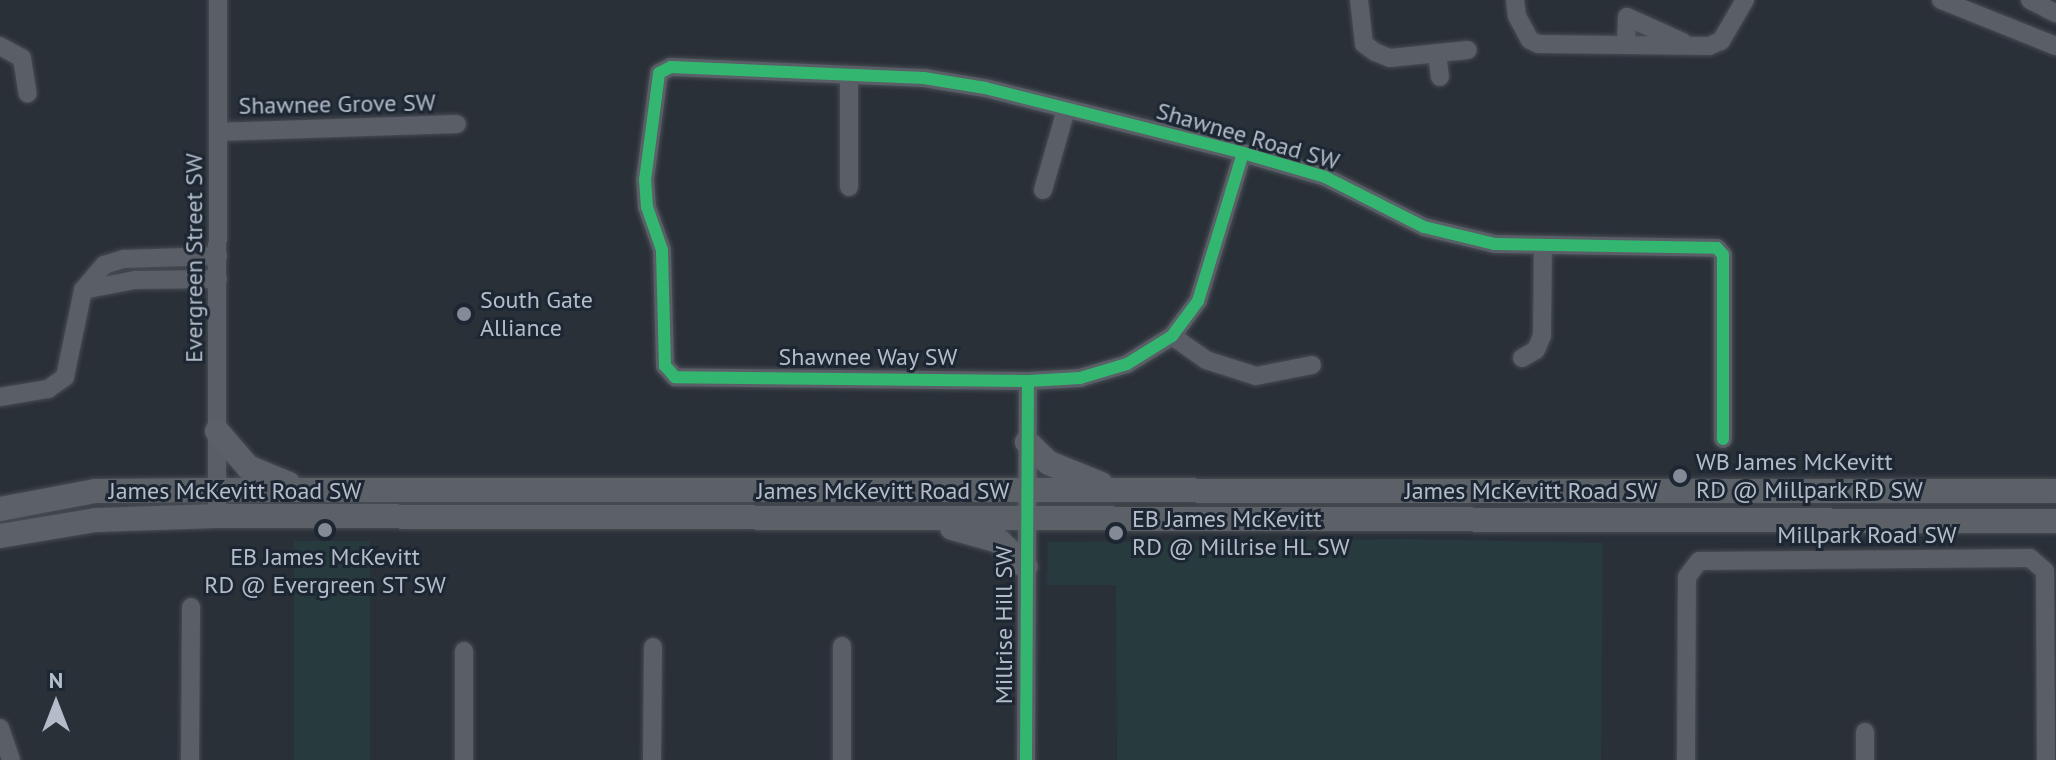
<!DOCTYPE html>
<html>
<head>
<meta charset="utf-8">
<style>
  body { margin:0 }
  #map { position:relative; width:2056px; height:760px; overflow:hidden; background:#2a3038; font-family:"PT Sans",sans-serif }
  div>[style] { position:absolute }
  .green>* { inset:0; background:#273a3e; transform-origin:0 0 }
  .roads { filter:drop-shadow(0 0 2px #484c53) drop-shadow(0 0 2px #484c53) }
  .minor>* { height:18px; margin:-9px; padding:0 9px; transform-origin:9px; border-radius:9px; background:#5a5e66 }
  .major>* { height:24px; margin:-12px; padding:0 12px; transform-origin:12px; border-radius:12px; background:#5c6168 }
  .cycleway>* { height:12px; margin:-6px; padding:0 6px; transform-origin:6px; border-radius:6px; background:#33b770 }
  .dots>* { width:22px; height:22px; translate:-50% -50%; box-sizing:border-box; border:4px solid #1d2633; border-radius:50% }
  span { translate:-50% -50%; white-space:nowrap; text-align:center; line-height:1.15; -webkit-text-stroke:6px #1d2633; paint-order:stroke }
  .street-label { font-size:24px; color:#b4bcc9 }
  .poi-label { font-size:24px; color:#b4bcc9 }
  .left { translate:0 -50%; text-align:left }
  .north { position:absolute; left:16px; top:664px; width:80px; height:80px; -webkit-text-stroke:6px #1d2633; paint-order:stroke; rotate:0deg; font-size:22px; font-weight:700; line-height:32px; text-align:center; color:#b4bcc9 }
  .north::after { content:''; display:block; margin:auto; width:28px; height:36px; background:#b4bcc9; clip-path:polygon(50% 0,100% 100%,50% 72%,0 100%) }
</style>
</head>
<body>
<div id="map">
  <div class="green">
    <div style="clip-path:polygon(1407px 539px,1603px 543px,1601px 760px,1117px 760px,1116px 585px,1047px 585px,1048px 542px)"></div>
    <div style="left:294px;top:541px;width:76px;height:219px"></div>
  </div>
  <div class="roads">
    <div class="minor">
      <div style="left:1359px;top:0;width:44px;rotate:83.5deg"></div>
      <div style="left:1364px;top:44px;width:14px;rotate:36deg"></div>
      <div style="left:1375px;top:52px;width:16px;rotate:22deg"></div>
      <div style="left:1390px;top:58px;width:78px;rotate:-5.9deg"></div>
      <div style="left:1515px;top:0;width:16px;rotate:83deg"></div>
      <div style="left:1517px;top:16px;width:27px;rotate:62deg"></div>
      <div style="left:1530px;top:40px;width:9px;rotate:27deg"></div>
      <div style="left:1538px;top:44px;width:171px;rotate:0.7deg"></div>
      <div style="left:1709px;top:46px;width:13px;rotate:-23deg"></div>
      <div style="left:1721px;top:41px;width:48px;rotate:-59.7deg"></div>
      <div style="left:1941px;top:0;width:124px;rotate:21.8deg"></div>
      <div style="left:2030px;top:0;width:29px;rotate:27deg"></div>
      <div style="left:1626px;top:45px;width:28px;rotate:-88deg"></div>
      <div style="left:1627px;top:17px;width:61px;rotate:24.1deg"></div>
      <div style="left:0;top:46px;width:25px;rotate:29deg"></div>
      <div style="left:22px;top:58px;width:36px;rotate:81deg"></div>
      <div style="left:1437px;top:53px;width:24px;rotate:83deg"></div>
      <div style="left:218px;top:132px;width:239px;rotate:-1.9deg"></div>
      <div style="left:1243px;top:153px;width:155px;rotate:106.9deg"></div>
      <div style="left:1198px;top:301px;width:44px;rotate:126.6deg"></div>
      <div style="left:1172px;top:336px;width:53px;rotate:148.1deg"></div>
      <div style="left:1127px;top:364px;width:49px;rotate:163.4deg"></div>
      <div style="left:1080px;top:378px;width:52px;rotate:176.7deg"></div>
      <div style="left:1028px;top:381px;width:353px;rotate:-179.4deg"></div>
      <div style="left:675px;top:377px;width:15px;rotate:-132deg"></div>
      <div style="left:665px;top:366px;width:116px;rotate:-91.5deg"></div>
      <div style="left:662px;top:250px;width:46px;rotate:-109.2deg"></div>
      <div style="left:647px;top:207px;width:27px;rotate:-94deg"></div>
      <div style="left:645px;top:180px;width:108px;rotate:-82.5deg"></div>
      <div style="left:659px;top:73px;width:13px;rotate:-27deg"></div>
      <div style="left:671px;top:67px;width:253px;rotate:2.5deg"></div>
      <div style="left:924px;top:78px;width:62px;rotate:9.3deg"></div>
      <div style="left:985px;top:88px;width:266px;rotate:14.1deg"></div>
      <div style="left:1243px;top:153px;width:85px;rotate:16.3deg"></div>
      <div style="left:1325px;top:177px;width:111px;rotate:26.8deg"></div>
      <div style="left:1424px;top:227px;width:73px;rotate:13.5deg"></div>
      <div style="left:1495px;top:244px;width:222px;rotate:1deg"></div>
      <div style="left:1717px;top:248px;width:9px;rotate:49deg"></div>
      <div style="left:1723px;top:255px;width:184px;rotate:90deg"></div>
      <div style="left:849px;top:187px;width:108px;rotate:-90deg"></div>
      <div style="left:1043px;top:190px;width:83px;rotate:-74deg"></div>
      <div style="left:83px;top:290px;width:53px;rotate:-10.9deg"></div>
      <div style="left:135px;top:280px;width:83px;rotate:-0.7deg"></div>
      <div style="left:1172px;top:336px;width:42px;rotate:35.2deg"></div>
      <div style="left:1206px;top:360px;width:52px;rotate:17.7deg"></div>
      <div style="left:1256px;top:376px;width:57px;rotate:-11.1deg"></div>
      <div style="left:1522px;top:358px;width:16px;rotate:-30deg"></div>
      <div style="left:1536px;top:350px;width:15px;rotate:-67deg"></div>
      <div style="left:1542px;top:336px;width:89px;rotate:-89.4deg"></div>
      <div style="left:0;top:397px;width:49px;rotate:-9.5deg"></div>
      <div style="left:48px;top:389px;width:21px;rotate:-35deg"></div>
      <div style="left:65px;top:377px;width:89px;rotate:-78.3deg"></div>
      <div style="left:83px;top:290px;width:33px;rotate:-50deg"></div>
      <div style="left:104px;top:265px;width:21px;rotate:-17deg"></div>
      <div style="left:124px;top:259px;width:94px;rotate:-1.8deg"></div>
      <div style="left:217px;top:516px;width:516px;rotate:-89.89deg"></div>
      <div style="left:842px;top:646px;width:114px;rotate:90deg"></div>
      <div style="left:464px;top:651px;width:109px;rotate:90deg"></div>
      <div style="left:0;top:728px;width:34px;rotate:71deg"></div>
      <div style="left:1865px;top:732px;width:28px;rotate:90deg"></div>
      <div style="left:190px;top:760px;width:153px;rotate:-89.6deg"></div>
      <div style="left:652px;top:760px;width:113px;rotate:-89.5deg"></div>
      <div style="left:1026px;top:760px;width:379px;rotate:-89.7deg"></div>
      <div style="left:1686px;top:760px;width:183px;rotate:-89.7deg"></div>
      <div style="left:1687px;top:577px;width:20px;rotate:-53deg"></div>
      <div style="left:1699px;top:561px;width:331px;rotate:-0.5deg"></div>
      <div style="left:2030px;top:558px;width:20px;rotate:41deg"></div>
      <div style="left:2045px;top:571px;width:189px;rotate:89.7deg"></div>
    </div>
    <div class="major">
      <div style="left:217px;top:431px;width:48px;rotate:49.3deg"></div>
      <div style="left:248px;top:467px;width:44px;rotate:22.5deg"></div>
      <div style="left:1027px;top:442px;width:30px;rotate:44deg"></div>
      <div style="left:1049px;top:463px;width:56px;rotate:22deg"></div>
      <div style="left:0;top:509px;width:97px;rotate:-10.7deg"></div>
      <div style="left:95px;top:491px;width:122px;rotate:-0.5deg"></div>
      <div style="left:217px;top:490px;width:1839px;rotate:0.03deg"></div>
      <div style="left:952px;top:528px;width:49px;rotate:15.5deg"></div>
      <div style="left:999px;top:541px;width:37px;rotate:44deg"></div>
      <div style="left:0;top:536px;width:97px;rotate:-9.5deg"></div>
      <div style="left:96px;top:520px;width:121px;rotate:-1.9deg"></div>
      <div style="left:217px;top:516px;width:1839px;rotate:0.16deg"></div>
    </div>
  </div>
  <div class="cycleway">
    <div style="left:1243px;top:153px;width:155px;rotate:106.9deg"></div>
    <div style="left:1198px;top:301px;width:44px;rotate:126.6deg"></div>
    <div style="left:1172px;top:336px;width:53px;rotate:148.1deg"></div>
    <div style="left:1127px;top:364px;width:49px;rotate:163.4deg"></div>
    <div style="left:1080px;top:378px;width:52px;rotate:176.7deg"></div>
    <div style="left:1028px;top:381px;width:353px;rotate:-179.4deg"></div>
    <div style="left:675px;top:377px;width:15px;rotate:-132deg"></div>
    <div style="left:665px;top:366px;width:116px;rotate:-91.5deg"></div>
    <div style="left:662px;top:250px;width:46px;rotate:-109.2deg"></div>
    <div style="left:647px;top:207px;width:27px;rotate:-94deg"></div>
    <div style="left:645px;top:180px;width:108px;rotate:-82.5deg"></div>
    <div style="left:659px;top:73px;width:13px;rotate:-27deg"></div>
    <div style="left:671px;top:67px;width:253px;rotate:2.5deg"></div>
    <div style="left:924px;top:78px;width:62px;rotate:9.3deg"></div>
    <div style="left:985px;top:88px;width:266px;rotate:14.1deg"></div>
    <div style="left:1243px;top:153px;width:85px;rotate:16.3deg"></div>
    <div style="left:1325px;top:177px;width:111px;rotate:26.8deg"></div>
    <div style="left:1424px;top:227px;width:73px;rotate:13.5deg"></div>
    <div style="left:1495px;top:244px;width:222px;rotate:1deg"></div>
    <div style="left:1717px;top:248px;width:9px;rotate:49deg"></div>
    <div style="left:1723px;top:255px;width:184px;rotate:90deg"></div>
    <div style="left:1026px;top:760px;width:379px;rotate:-89.7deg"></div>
  </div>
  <div class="dots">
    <div style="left:464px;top:314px;background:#848b96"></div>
    <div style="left:1680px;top:476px;background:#848b96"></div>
    <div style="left:325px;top:530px;background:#848b96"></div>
    <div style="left:1116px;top:533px;background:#848b96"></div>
  </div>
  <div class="street-label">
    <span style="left:337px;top:104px;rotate:-1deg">Shawnee Grove SW</span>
    <span style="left:1248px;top:136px;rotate:16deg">Shawnee Road SW</span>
    <span style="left:194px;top:258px;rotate:-90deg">Evergreen Street SW</span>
    <span style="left:868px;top:357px">Shawnee Way SW</span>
    <span style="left:235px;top:491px">James McKevitt Road SW</span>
    <span style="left:883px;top:491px">James McKevitt Road SW</span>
    <span style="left:1531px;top:491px">James McKevitt Road SW</span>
    <span style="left:1867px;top:535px">Millpark Road SW</span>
    <span style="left:1004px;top:625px;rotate:-90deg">Millrise Hill SW</span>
  </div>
  <div class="poi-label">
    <span class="left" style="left:480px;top:314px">South Gate<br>Alliance</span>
    <span class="left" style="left:1696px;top:476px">WB James McKevitt<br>RD @ Millpark RD SW</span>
    <span class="left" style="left:1132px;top:533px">EB James McKevitt<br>RD @ Millrise HL SW</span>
    <span style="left:325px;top:571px">EB James McKevitt<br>RD @ Evergreen ST SW</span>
  </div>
  <div class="north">N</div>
</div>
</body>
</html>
